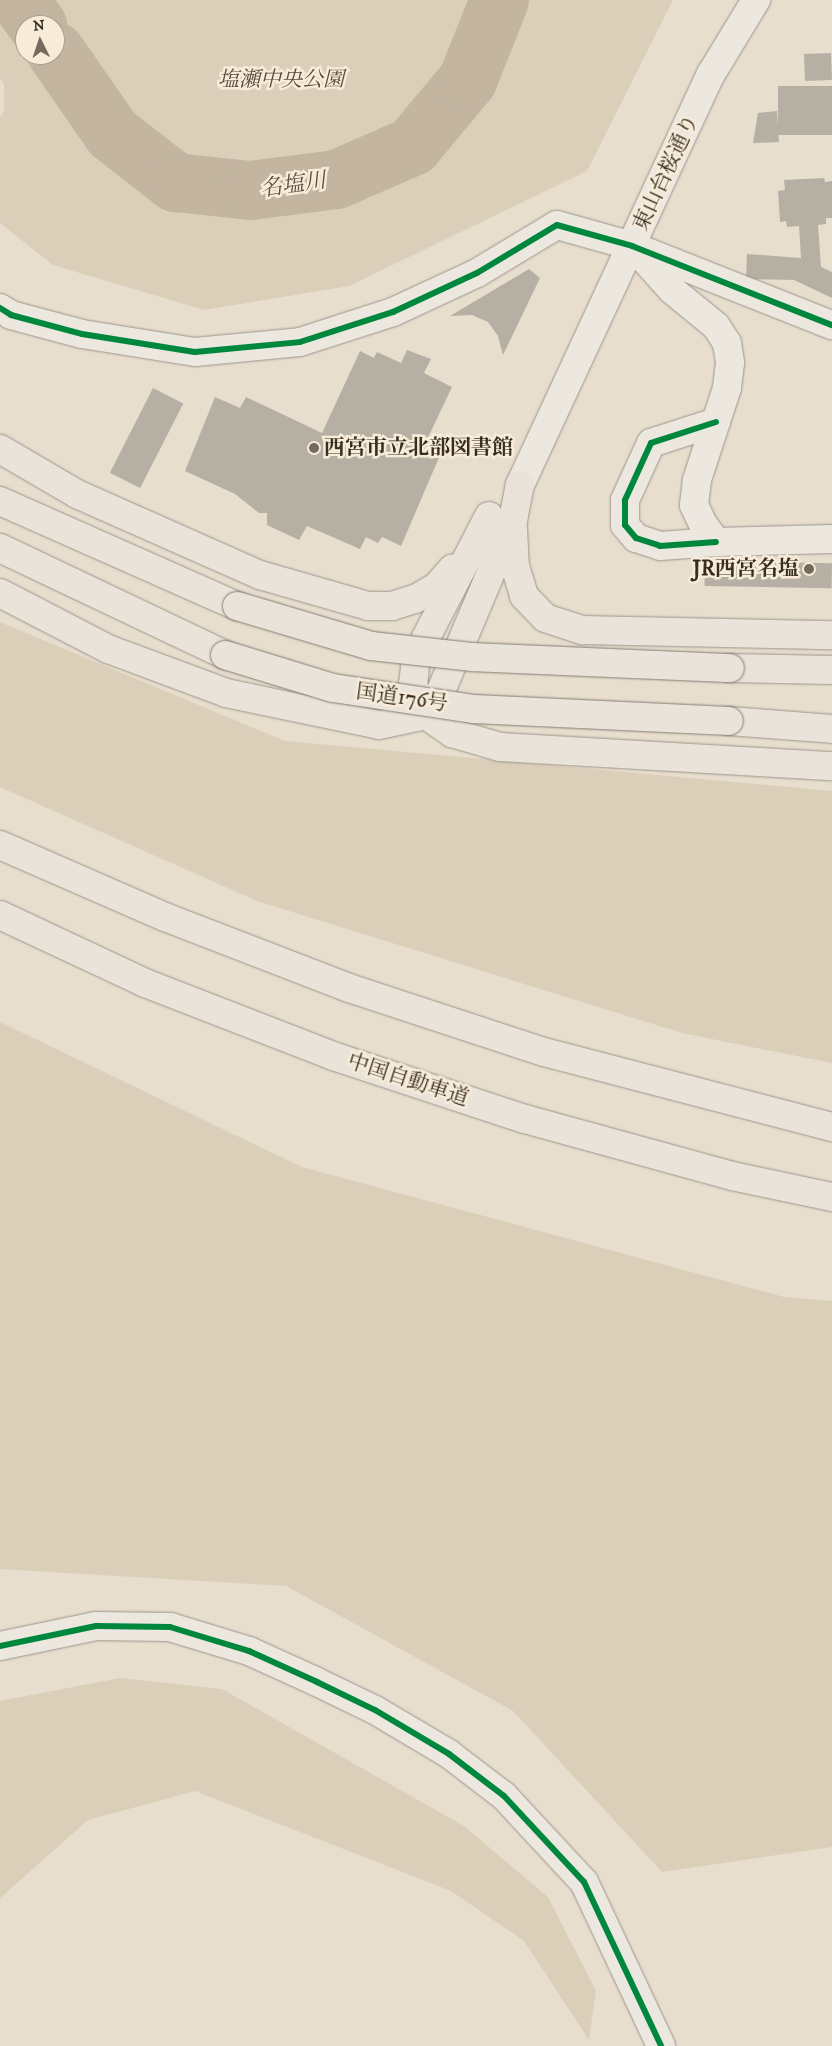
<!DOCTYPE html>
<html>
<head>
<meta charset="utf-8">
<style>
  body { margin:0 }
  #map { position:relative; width:832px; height:2046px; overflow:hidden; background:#e8dece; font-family:"IM FELL DW Pica","Noto Serif JP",serif }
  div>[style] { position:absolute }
  .green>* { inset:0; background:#dccfb9 }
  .river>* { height:59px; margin:-29.5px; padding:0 29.5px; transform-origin:29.5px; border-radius:29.5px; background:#c3b5a0 }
  .building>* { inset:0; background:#b6afa4; transform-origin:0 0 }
  .roads { filter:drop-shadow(0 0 1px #9c958b) drop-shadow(0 0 1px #9c958b) }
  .minor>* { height:28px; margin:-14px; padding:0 14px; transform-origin:14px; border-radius:14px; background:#ece7df }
  .highway>* { height:28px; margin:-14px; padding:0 14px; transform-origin:14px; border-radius:14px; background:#e9e3da }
  .bridges { filter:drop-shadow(0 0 1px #837d74) drop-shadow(0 0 1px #837d74) }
  .highway-bridge>* { height:28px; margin:-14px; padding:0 14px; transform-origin:14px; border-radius:14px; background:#e9e3da }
  .cycleway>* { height:6px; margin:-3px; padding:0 3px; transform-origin:3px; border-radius:3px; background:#00873e }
  .dots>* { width:14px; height:14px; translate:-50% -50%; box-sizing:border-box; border:2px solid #f7ecd8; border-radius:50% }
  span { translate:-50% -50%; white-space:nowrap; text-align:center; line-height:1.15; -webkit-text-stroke:5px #f7ecd8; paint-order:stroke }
  .park-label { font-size:21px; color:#574a3e; font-style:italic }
  .street-label { font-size:21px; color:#382c23 }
  .poi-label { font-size:21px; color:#382c23; font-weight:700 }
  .left { translate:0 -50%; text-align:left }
  .right { translate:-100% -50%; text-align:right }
  .water-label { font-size:22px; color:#5d5043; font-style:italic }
  .north { position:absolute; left:15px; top:15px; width:50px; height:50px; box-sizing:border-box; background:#f7ecd8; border:1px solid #ab9f90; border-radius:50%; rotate:356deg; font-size:14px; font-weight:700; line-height:20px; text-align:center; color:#382c23 }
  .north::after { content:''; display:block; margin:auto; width:18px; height:22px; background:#766a5f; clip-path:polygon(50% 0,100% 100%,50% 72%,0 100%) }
</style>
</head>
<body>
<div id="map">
  <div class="green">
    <div style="clip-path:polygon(evenodd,0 0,673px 0,587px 171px,349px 286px,204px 310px,53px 265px,0 223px,0 117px,4px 111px,4px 84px,0 78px,0 0,25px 25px,55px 25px,55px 55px,25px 55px,25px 25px)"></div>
    <div style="clip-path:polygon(0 622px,285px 741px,832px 791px,832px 1063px,682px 1033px,257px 901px,0 787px)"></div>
    <div style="clip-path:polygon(0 1022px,302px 1167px,784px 1297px,832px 1301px,832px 1847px,662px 1872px,513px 1711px,286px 1586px,0 1569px)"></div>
    <div style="clip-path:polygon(120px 1678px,222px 1689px,464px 1826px,548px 1897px,596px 1991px,589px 2040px,524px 1941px,451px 1891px,195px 1791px,88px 1820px,0 1898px,0 1701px)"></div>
  </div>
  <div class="river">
    <div style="left:19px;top:0;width:31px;rotate:54deg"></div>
    <div style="left:55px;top:51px;width:100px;rotate:55.2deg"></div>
    <div style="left:112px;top:133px;width:80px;rotate:37.9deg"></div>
    <div style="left:175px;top:182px;width:75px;rotate:6.1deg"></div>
    <div style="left:250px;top:190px;width:87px;rotate:-7.3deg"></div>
    <div style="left:336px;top:179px;width:83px;rotate:-23.5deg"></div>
    <div style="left:412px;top:146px;width:86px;rotate:-50.2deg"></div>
    <div style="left:467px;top:80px;width:86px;rotate:-68.2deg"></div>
  </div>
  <div class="building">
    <div style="left:831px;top:53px;width:27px;height:27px;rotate:88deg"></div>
    <div style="left:832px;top:86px;width:49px;height:54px;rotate:90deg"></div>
    <div style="clip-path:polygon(777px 111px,779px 142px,753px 143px,758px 113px)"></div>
    <div style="clip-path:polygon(824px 178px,825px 182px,832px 181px,832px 218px,826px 218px,826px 224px,818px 225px,821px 267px,832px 272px,832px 298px,794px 280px,746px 279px,747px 254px,801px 258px,799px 226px,787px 227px,786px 221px,780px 222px,778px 191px,785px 190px,784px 180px)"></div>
    <div style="clip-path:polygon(529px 269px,540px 278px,503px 355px,498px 336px,488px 322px,472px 315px,450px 316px)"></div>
    <div style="clip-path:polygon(407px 350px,431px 359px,424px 373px,452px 387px,425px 444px,441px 453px,401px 546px,382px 537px,378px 543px,366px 537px,360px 549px,307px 526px,299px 540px,267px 525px,267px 513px,259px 513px,235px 494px,185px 471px,215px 397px,240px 408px,246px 397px,322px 433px,360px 351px,374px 358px,377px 352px,401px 363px)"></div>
    <div style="left:153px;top:388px;width:34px;height:95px;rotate:27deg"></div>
    <div style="left:705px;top:561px;width:127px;height:25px;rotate:1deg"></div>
  </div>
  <div class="roads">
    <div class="minor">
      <div style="left:637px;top:251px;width:52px;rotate:48.1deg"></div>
      <div style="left:672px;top:290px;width:57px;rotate:39.3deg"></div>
      <div style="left:716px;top:326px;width:20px;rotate:57deg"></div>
      <div style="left:727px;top:343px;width:20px;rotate:81deg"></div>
      <div style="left:730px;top:363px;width:25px;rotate:97deg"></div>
      <div style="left:727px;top:388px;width:97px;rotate:108.1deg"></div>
      <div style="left:697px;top:480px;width:25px;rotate:97deg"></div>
      <div style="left:694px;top:505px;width:21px;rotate:65deg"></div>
      <div style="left:703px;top:524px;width:22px;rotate:54deg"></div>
      <div style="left:716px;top:542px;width:116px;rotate:-1.5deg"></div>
      <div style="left:0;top:308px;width:13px;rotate:32deg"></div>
      <div style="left:11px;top:315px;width:73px;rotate:15deg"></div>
      <div style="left:82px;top:334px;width:114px;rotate:9.1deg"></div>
      <div style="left:195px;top:352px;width:105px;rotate:-5.4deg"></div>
      <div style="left:300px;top:342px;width:98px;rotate:-17.9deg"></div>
      <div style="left:393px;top:312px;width:93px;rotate:-24.9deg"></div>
      <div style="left:477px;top:273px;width:93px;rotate:-31deg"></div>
      <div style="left:557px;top:225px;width:78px;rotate:15.6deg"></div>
      <div style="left:632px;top:246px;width:215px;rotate:21.6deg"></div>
      <div style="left:716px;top:422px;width:68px;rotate:162.1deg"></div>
      <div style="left:651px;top:443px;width:63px;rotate:114.5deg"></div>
      <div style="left:625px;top:500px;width:25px;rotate:90deg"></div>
      <div style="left:625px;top:525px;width:17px;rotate:50deg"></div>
      <div style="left:636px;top:538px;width:25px;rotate:18deg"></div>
      <div style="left:660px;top:546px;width:56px;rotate:-4.1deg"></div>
      <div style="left:520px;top:485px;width:453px;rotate:-65.1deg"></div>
      <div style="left:711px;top:74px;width:87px;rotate:-58.7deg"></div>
      <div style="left:0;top:1646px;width:98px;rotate:-11.8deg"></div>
      <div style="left:96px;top:1626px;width:74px;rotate:0.8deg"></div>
      <div style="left:170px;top:1627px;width:83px;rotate:16.9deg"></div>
      <div style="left:249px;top:1651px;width:75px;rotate:24.5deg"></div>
      <div style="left:317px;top:1682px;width:64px;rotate:25.8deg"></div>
      <div style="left:375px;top:1710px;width:86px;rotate:30.7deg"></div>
      <div style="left:449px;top:1754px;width:69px;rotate:37.4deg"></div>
      <div style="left:504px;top:1796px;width:117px;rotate:47.1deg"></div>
      <div style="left:584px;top:1882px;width:181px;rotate:64.8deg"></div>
    </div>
    <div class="highway">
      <div style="left:0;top:449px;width:89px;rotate:30.3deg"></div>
      <div style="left:77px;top:494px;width:200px;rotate:23.9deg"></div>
      <div style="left:260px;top:575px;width:112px;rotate:16deg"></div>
      <div style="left:368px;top:606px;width:24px"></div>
      <div style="left:392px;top:606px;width:24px;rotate:-17deg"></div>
      <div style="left:415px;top:599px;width:24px;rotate:-30deg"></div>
      <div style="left:436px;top:587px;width:25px;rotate:-48deg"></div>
      <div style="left:0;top:501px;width:259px;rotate:23.9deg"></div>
      <div style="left:489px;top:516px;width:159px;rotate:117.4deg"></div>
      <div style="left:416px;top:657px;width:27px;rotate:96deg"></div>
      <div style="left:413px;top:684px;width:26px;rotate:74deg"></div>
      <div style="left:420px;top:709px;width:8px;rotate:45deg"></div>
      <div style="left:426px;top:715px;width:32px;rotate:35deg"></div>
      <div style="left:452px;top:733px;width:50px;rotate:16.3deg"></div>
      <div style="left:500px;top:747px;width:333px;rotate:3.3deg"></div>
      <div style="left:513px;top:529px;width:37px;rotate:87deg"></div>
      <div style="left:515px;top:566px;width:31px;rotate:73deg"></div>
      <div style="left:524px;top:596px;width:30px;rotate:46deg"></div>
      <div style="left:545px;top:618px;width:40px;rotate:18deg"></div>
      <div style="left:583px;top:630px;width:249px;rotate:1.2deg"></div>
      <div style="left:0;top:548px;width:249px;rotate:25.4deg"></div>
      <div style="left:0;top:593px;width:122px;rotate:27.4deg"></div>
      <div style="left:108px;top:649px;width:126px;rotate:20.4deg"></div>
      <div style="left:226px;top:693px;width:156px;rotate:11.8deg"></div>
      <div style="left:379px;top:725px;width:48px;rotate:-12deg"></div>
      <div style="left:426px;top:715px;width:13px;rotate:-48deg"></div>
      <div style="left:435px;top:705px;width:201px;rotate:-67.1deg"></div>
      <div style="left:513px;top:520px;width:36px;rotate:-79deg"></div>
      <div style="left:730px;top:668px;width:102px;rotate:1.1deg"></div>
      <div style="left:729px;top:721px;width:103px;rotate:4.4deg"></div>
      <div style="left:0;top:845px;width:180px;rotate:23.6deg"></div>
      <div style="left:165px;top:917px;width:197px;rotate:21.1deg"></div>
      <div style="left:349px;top:988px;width:205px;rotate:18.2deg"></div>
      <div style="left:544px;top:1052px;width:298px;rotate:14.6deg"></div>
      <div style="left:0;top:915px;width:160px;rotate:25.1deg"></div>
      <div style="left:145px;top:983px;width:202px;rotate:21.2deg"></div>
      <div style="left:333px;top:1056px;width:202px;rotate:18.2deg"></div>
      <div style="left:525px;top:1119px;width:215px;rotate:15.4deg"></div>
      <div style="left:732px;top:1176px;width:102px;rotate:11.9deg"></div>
    </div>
  </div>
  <div class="bridges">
    <div class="highway-bridge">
      <div style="left:237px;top:606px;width:140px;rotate:16.6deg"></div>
      <div style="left:371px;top:646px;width:103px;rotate:6.2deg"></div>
      <div style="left:473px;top:657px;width:257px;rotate:2.5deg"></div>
      <div style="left:225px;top:655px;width:113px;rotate:17deg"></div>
      <div style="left:333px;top:688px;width:143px;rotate:8.5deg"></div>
      <div style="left:474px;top:709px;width:255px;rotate:2.7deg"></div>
    </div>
  </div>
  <div class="cycleway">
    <div style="left:0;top:308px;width:13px;rotate:32deg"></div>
    <div style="left:11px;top:315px;width:73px;rotate:15deg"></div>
    <div style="left:82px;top:334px;width:114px;rotate:9.1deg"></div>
    <div style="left:195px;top:352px;width:105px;rotate:-5.4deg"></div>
    <div style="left:300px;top:342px;width:98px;rotate:-17.9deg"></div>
    <div style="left:393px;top:312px;width:93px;rotate:-24.9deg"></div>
    <div style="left:477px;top:273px;width:93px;rotate:-31deg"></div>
    <div style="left:557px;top:225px;width:78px;rotate:15.6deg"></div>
    <div style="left:632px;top:246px;width:215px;rotate:21.6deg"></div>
    <div style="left:716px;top:422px;width:68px;rotate:162.1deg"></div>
    <div style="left:651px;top:443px;width:63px;rotate:114.5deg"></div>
    <div style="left:625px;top:500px;width:25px;rotate:90deg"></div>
    <div style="left:625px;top:525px;width:17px;rotate:50deg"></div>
    <div style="left:636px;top:538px;width:25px;rotate:18deg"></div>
    <div style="left:660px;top:546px;width:56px;rotate:-4.1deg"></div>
    <div style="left:0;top:1646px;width:98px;rotate:-11.8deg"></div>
    <div style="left:96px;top:1626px;width:74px;rotate:0.8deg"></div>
    <div style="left:170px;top:1627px;width:83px;rotate:16.9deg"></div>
    <div style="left:249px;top:1651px;width:75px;rotate:24.5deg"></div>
    <div style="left:317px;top:1682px;width:64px;rotate:25.8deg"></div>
    <div style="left:375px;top:1710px;width:86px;rotate:30.7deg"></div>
    <div style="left:449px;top:1754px;width:69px;rotate:37.4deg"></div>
    <div style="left:504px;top:1796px;width:117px;rotate:47.1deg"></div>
    <div style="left:584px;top:1882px;width:181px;rotate:64.8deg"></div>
  </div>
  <div class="dots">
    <div style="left:314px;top:448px;background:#766a5f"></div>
    <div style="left:809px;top:569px;background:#766a5f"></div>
  </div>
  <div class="park-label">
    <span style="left:281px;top:80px">塩瀬中央公園</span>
  </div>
  <div class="street-label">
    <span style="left:666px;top:173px;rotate:-65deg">東山台桜通り</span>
    <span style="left:402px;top:698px;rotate:8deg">国道176号</span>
    <span style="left:408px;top:1080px;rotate:18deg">中国自動車道</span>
  </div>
  <div class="poi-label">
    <span class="left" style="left:324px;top:448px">西宮市立北部図書館</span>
    <span class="right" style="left:799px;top:569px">JR西宮名塩</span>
  </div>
  <div class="water-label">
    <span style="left:293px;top:185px;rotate:-8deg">名塩川</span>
  </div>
  <div class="north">N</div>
</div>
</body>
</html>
